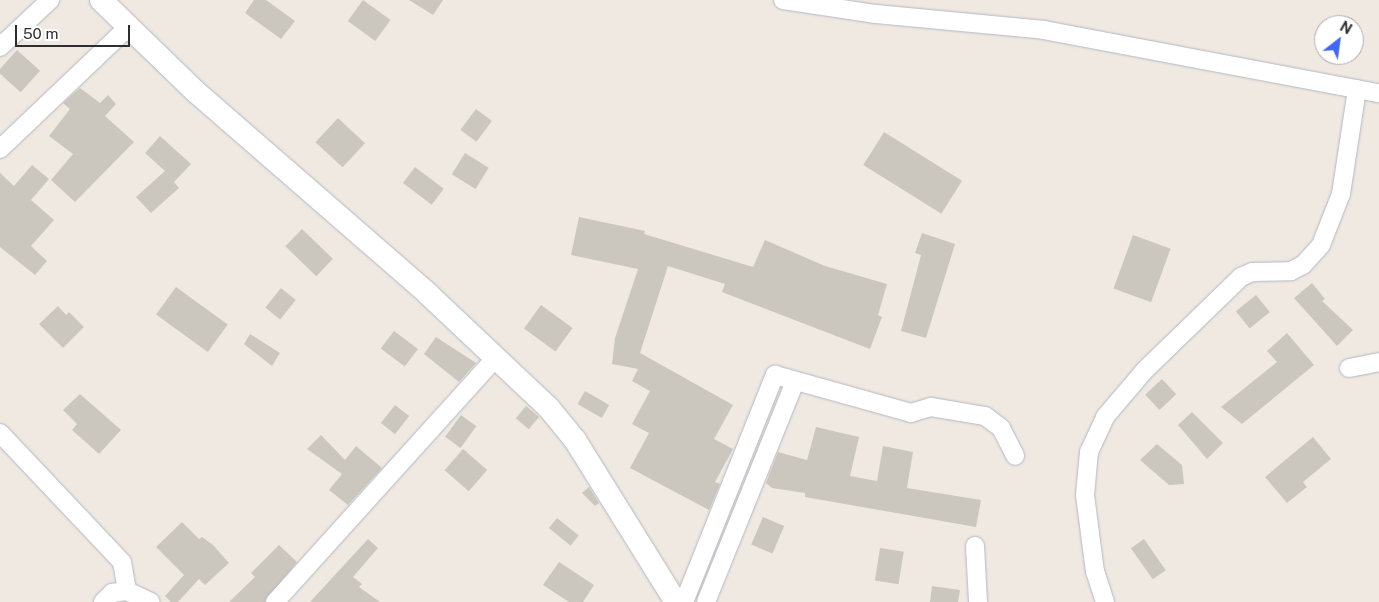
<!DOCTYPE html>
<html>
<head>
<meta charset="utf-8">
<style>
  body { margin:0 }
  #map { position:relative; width:1379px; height:602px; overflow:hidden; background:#efe9e1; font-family:"Public Sans",sans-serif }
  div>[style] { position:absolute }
  .building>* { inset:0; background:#cbc7bf; transform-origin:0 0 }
  .roads { filter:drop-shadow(0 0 1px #b4b7c1) drop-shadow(0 0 1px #b4b7c1) }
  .minor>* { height:18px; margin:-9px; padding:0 9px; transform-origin:9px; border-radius:9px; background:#fff }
  .tertiary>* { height:22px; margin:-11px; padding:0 11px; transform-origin:11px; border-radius:11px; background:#fff }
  span { translate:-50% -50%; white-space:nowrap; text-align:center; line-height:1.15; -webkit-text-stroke:4.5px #fff; paint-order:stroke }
  .north { position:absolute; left:1314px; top:15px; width:50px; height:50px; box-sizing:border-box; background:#fff; border:1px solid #ababab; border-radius:50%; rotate:30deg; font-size:14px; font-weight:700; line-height:20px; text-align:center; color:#2e2e2e }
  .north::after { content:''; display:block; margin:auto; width:18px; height:22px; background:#4264fb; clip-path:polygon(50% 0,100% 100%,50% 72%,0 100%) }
  .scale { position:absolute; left:15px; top:25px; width:115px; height:22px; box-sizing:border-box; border:2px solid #2e2e2e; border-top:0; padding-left:6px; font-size:15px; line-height:18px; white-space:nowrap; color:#2e2e2e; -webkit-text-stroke:4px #fff; paint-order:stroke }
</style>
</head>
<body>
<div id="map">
  <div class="building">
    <div style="clip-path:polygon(254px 0,266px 0,295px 21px,281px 39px,245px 13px)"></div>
    <div style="left:363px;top:0;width:34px;height:26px;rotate:36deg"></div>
    <div style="clip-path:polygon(409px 0,443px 0,433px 15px)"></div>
    <div style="left:17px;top:50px;width:31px;height:29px;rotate:42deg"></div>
    <div style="clip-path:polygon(80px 88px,100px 103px,108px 95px,116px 104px,105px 116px,134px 142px,75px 202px,51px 180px,73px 154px,49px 136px,70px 109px,63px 103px)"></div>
    <div style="left:476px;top:109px;width:20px;height:26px;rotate:37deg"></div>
    <div style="left:338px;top:118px;width:37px;height:33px;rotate:43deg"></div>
    <div style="left:884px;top:132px;width:92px;height:39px;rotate:32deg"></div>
    <div style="clip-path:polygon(160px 136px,191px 164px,174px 182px,179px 188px,151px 213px,136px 197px,165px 171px,145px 153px)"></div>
    <div style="left:465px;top:153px;width:28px;height:25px;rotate:32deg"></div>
    <div style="clip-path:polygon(32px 165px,49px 179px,31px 200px,54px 220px,31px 246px,47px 261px,35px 275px,0 247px,0 173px,14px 186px)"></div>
    <div style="left:415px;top:167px;width:36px;height:20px;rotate:37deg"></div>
    <div style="clip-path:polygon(579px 217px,645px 231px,644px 234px,753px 267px,765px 240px,825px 266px,887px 284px,878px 315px,882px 317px,870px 349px,722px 292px,725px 284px,668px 266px,640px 353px,733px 405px,714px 439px,733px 449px,715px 482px,720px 484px,709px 510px,630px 468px,649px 433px,632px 424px,650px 391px,632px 381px,638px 369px,612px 364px,615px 338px,638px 269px,571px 255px)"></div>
    <div style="left:302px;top:229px;width:43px;height:24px;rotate:44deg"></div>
    <div style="clip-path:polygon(922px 233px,955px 244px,926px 338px,901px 331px,921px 255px,915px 253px)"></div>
    <div style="left:1133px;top:235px;width:40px;height:57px;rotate:20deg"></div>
    <div style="clip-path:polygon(1312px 283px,1325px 299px,1322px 301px,1353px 330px,1337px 346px,1294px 298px)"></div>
    <div style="left:176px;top:287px;width:64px;height:34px;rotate:36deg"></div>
    <div style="left:281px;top:288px;width:19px;height:25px;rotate:39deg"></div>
    <div style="left:1256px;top:295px;width:22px;height:26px;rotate:51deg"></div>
    <div style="left:541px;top:305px;width:39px;height:29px;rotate:36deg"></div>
    <div style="clip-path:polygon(58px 306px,66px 315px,69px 312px,84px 327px,63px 348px,39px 324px)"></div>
    <div style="left:394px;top:331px;width:30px;height:22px;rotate:37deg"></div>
    <div style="clip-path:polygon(1287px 333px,1314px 365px,1242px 424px,1221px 407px,1277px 362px,1267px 351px)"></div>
    <div style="clip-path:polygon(250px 334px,280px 353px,272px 366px,244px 344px)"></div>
    <div style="clip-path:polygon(436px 337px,476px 363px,459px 382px,424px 354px)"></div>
    <div style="left:1162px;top:379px;width:21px;height:23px;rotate:47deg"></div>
    <div style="left:585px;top:391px;width:28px;height:15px;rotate:30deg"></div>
    <div style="clip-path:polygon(80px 394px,121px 430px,99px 454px,72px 430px,77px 424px,63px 410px)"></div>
    <div style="left:395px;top:405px;width:18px;height:23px;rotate:38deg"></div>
    <div style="left:526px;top:406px;width:17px;height:16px;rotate:40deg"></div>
    <div style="clip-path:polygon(1192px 412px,1223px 443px,1207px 459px,1178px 425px)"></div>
    <div style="left:461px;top:415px;width:19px;height:27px;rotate:36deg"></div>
    <div style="clip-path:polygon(816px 427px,859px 437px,850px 476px,877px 481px,883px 446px,913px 452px,907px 488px,981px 500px,976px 527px,805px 497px,805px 493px,772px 488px,766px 483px,778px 452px,807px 460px)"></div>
    <div style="clip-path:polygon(321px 435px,345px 460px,356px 446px,382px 468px,348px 505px,329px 490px,342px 474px,307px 449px)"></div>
    <div style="clip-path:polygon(1313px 437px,1331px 459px,1303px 482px,1307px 487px,1287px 503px,1265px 477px)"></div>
    <div style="clip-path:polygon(1157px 444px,1182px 465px,1184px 484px,1169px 485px,1140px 460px)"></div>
    <div style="left:463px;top:449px;width:32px;height:28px;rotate:41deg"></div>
    <div style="clip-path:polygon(589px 487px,599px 503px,595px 506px,582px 493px)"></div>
    <div style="left:763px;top:517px;width:23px;height:30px;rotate:23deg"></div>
    <div style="left:557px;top:518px;width:28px;height:13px;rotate:39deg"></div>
    <div style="clip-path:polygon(182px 522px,199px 539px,202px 537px,213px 545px,229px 563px,205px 585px,199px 579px,178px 602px,171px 602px,165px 596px,184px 575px,156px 547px)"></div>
    <div style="clip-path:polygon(368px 539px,378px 548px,353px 577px,362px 584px,359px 587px,380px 602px,310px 602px)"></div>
    <div style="left:1144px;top:539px;width:38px;height:16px;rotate:55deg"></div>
    <div style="clip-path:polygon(279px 545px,297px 562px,265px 602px,229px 602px,255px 577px,251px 573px)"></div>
    <div style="left:880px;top:548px;width:24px;height:33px;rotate:9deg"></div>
    <div style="clip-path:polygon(559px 562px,594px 585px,583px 602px,569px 602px,543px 585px)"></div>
    <div style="clip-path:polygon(932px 586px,960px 590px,958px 602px,930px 602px)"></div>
  </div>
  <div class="roads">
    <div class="minor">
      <div style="left:783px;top:0;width:94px;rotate:8.6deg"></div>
      <div style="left:876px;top:14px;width:169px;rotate:5.4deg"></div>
      <div style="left:1044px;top:30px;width:341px;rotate:10.7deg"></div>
      <div style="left:0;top:47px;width:69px;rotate:-43.2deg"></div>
      <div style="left:0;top:149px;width:177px;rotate:-43.6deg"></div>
      <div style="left:1349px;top:368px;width:31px;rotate:-11deg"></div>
      <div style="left:0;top:433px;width:178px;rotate:46.6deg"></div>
      <div style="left:122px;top:562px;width:29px;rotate:80deg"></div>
      <div style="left:975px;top:546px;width:56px;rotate:86.9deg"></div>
      <div style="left:103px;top:602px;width:13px;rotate:-45deg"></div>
      <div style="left:112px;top:593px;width:15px;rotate:-8deg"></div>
      <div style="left:127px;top:591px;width:26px;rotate:25deg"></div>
      <div style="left:275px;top:602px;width:330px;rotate:-47.9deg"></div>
      <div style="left:684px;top:602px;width:245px;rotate:-68.2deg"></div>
      <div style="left:775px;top:375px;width:141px;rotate:15.6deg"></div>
      <div style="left:911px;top:413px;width:21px;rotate:-17deg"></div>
      <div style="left:931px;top:407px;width:55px;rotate:9.5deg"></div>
      <div style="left:985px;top:416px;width:20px;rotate:37deg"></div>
      <div style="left:1001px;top:428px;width:31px;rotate:63deg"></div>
      <div style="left:706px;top:602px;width:237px;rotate:-68deg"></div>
      <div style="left:1105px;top:602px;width:32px;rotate:-108deg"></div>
      <div style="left:1095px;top:572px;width:78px;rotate:-97.4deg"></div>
      <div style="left:1085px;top:495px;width:43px;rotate:-84.7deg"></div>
      <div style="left:1089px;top:452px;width:38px;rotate:-65deg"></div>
      <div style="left:1105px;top:417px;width:62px;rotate:-49.6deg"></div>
      <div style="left:1145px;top:370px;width:134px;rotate:-44.1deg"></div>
      <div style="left:1241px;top:277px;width:12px;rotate:-24deg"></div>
      <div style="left:1252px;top:272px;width:39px;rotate:-1deg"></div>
      <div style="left:1291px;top:271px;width:13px;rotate:-27deg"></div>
      <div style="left:1303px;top:265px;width:27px;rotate:-48deg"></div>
      <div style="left:1321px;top:245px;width:55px;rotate:-68.6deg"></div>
      <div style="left:1341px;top:194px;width:106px;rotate:-81.3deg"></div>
    </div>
    <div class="tertiary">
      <div style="left:101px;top:0;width:132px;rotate:44.1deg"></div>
      <div style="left:196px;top:92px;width:308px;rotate:41deg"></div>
      <div style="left:428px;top:294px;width:165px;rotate:43.3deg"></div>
      <div style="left:548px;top:407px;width:43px;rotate:50.7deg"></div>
      <div style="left:575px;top:440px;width:191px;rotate:58.1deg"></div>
    </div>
  </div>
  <div class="north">N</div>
  <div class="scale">50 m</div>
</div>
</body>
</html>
